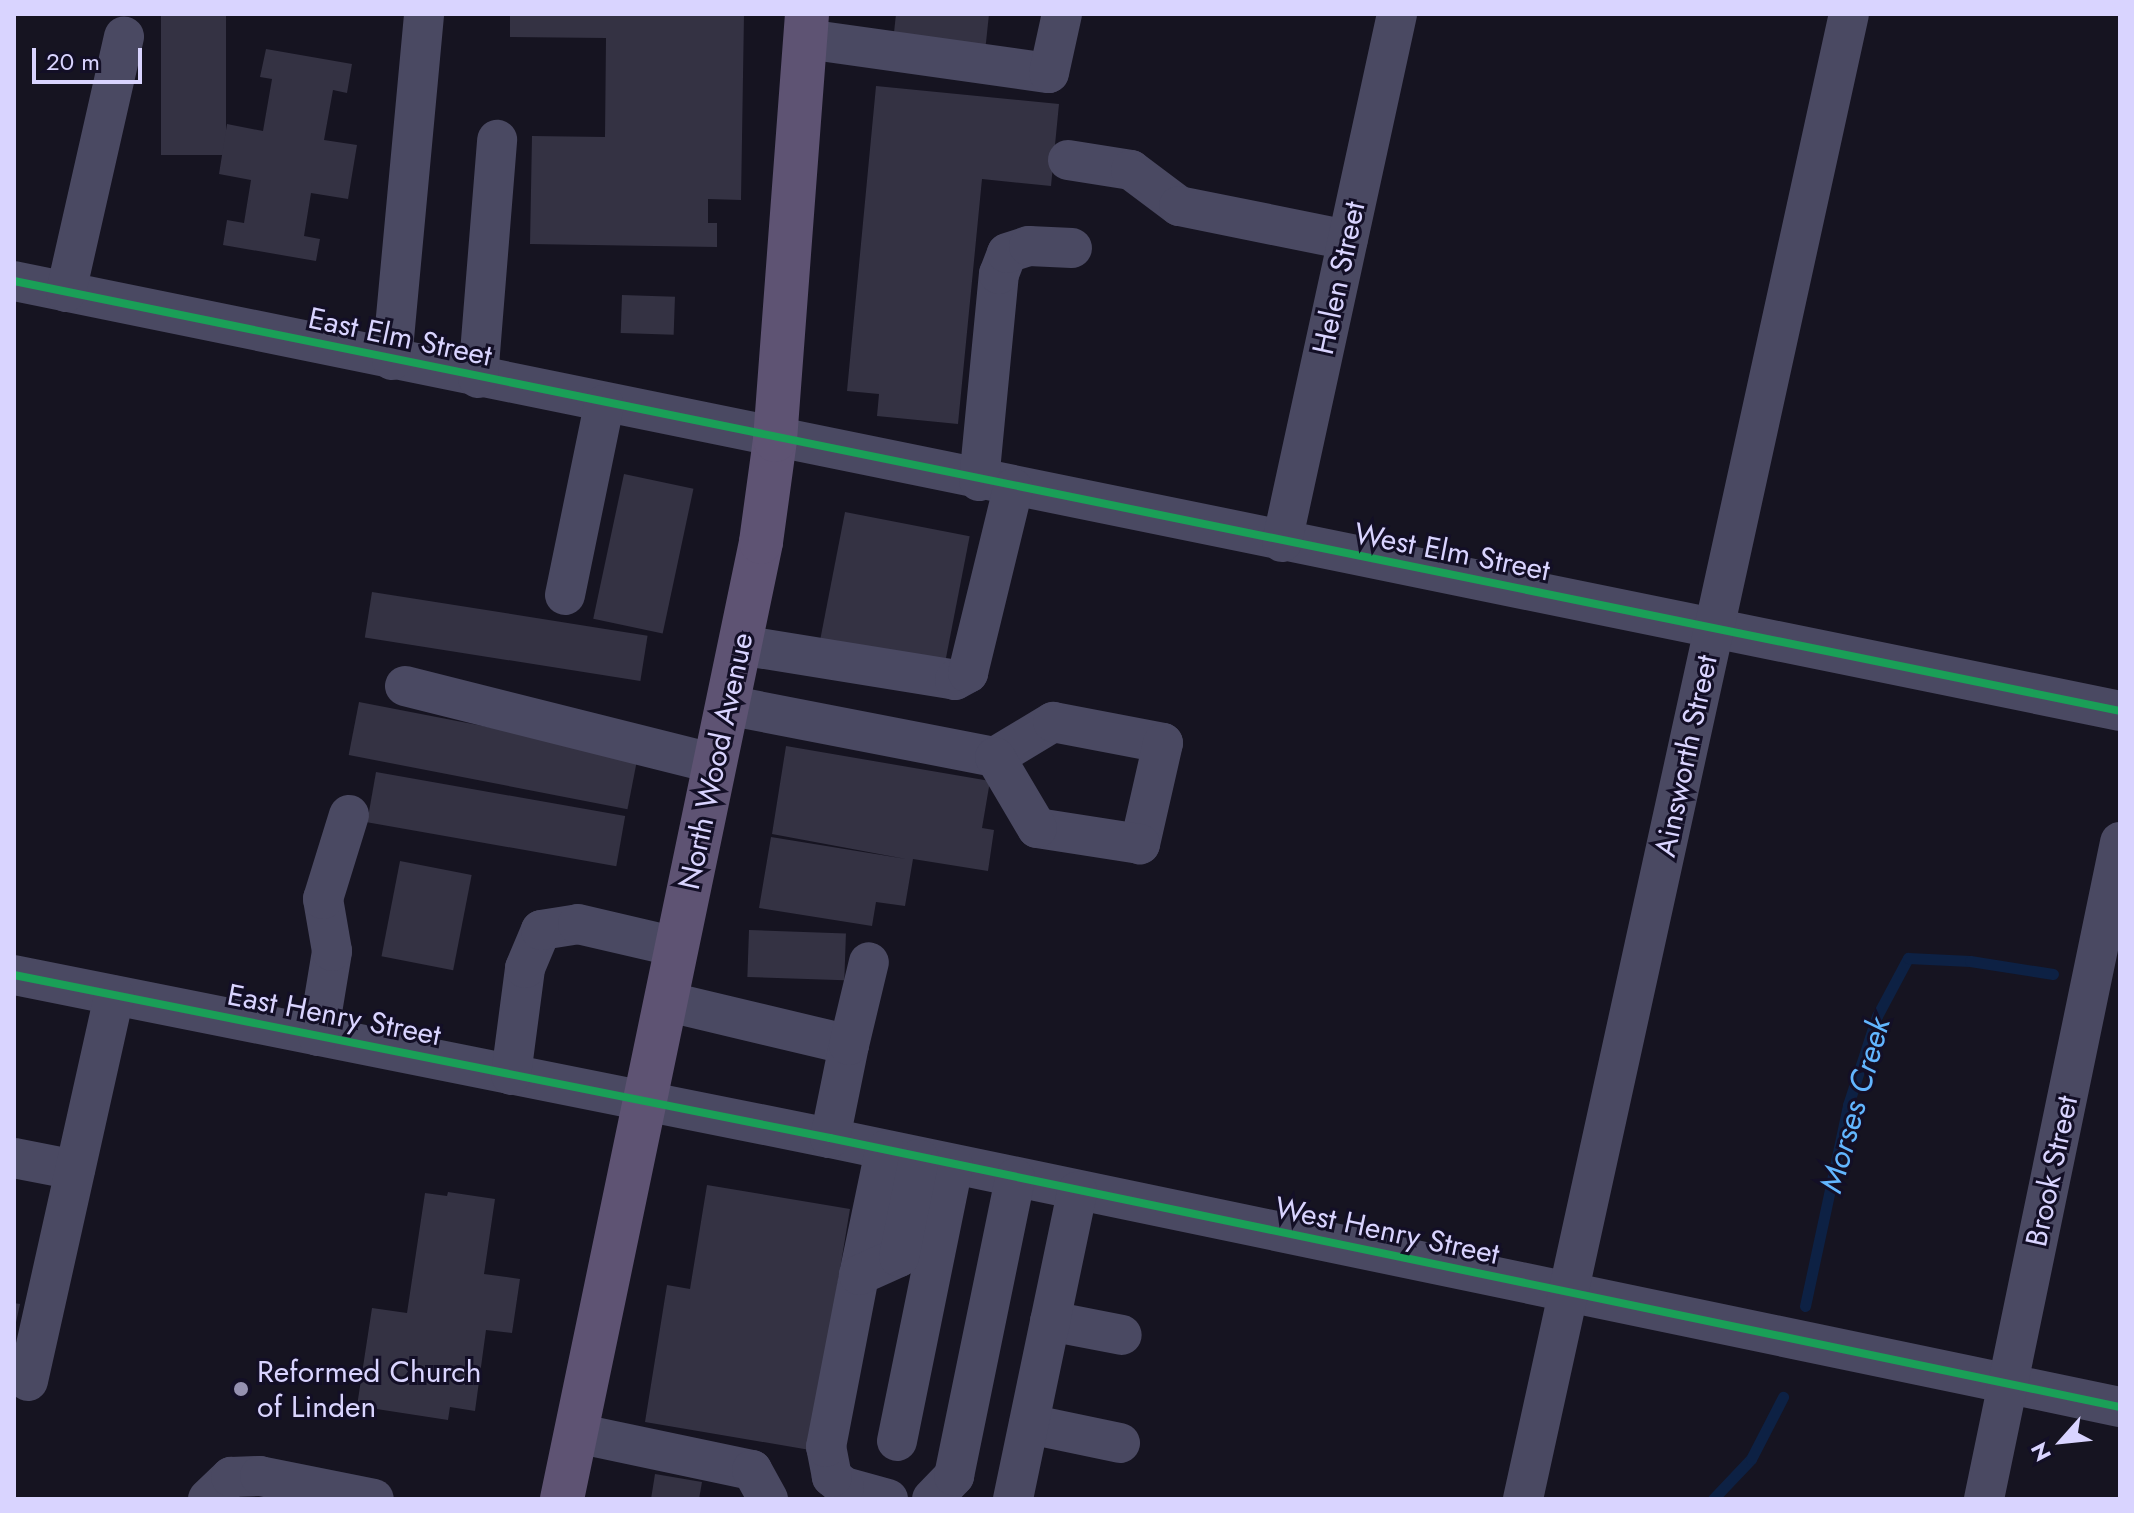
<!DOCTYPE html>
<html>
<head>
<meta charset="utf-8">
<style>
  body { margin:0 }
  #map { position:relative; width:2134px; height:1513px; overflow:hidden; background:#161421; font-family:Jost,sans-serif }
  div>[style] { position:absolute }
  .stream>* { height:11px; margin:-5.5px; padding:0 5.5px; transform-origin:5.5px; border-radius:5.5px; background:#0d2144 }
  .building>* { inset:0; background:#343243; transform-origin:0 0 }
  .minor>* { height:40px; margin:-20px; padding:0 20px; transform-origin:20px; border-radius:20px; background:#4a4962 }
  .major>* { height:44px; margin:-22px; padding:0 22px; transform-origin:22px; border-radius:22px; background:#5e5373 }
  .cycleway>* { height:8px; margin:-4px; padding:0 4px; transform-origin:4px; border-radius:4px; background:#1a9f57 }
  .dots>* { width:22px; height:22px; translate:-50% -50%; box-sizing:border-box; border:4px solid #130f26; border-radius:50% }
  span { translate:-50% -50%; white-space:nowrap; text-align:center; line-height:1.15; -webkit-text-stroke:6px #130f26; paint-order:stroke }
  .street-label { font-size:30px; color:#d9d4ff }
  .poi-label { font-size:30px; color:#d9d4ff }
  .left { translate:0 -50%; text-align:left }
  .water-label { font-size:32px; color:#62b6ff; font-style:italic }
  .frame { position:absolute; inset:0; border:16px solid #d9d4ff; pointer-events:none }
  .north { position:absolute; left:2022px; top:1401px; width:80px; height:80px; -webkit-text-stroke:6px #130f26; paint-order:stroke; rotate:243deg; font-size:22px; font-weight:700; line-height:32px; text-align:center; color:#d9d4ff }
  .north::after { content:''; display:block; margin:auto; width:28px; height:36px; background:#d9d4ff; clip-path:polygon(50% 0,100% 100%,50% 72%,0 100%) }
  .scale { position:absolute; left:32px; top:48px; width:110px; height:36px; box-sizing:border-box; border:4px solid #d9d4ff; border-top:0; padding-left:10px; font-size:24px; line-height:28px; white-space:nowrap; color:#d9d4ff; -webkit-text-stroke:6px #130f26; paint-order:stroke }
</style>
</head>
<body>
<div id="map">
  <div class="stream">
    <div style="left:1805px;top:1306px;width:206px;rotate:-77.9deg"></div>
    <div style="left:1848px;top:1105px;width:94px;rotate:-72deg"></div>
    <div style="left:1877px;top:1016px;width:66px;rotate:-61.9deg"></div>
    <div style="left:1908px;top:958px;width:62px;rotate:2.8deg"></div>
    <div style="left:1970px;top:961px;width:84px;rotate:8.9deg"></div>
    <div style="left:1713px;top:1499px;width:55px;rotate:-46.5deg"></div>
    <div style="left:1751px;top:1459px;width:70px;rotate:-62.7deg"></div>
  </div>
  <div class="building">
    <div style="left:161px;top:14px;width:65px;height:141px"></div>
    <div style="clip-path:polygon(510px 14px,744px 14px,741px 200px,708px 199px,708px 223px,717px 223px,717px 247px,530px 244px,532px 136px,605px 137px,606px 38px,510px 37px)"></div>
    <div style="clip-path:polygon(896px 14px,989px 14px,985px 52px,893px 42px)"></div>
    <div style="clip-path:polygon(266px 49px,352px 64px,347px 93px,333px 90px,324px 140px,357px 145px,348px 199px,311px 193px,304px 236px,320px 239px,316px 261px,223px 245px,227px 220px,244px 223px,251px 180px,219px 174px,227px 124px,263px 131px,272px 79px,260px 77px)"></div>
    <div style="clip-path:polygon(876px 86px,1059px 104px,1051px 186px,982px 179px,958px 424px,877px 416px,879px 394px,847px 391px)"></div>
    <div style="left:622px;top:295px;width:53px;height:38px;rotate:2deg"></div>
    <div style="left:624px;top:474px;width:71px;height:148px;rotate:12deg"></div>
    <div style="left:845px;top:512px;width:127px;height:129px;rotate:11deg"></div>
    <div style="left:372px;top:592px;width:279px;height:46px;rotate:9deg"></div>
    <div style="left:359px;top:702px;width:284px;height:54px;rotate:11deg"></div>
    <div style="clip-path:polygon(786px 746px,990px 781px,982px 828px,994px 830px,988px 871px,913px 859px,905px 906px,876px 902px,872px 926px,759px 908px,771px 837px,906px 859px,772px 834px)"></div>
    <div style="left:376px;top:772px;width:253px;height:51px;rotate:10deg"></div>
    <div style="left:400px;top:861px;width:73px;height:97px;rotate:11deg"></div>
    <div style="left:749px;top:930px;width:97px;height:47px;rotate:2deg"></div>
    <div style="clip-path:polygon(707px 1185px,850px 1209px,810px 1450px,645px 1422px,667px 1285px,690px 1289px)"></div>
    <div style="clip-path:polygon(448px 1192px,495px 1199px,484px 1274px,520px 1279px,512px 1333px,486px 1330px,475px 1411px,450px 1407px,448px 1420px,357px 1406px,372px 1308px,407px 1313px,425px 1193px,447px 1196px)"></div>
    <div style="clip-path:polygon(14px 1303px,20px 1304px,15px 1327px,14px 1327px)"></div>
    <div style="clip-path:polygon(655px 1474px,702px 1482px,699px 1499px,651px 1499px)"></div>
  </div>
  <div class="minor">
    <div style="left:806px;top:39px;width:245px;rotate:8deg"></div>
    <div style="left:1049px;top:73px;width:60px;rotate:-77.6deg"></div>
    <div style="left:1068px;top:160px;width:64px;rotate:9deg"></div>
    <div style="left:1131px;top:170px;width:60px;rotate:36.9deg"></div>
    <div style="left:1179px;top:206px;width:172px;rotate:11.4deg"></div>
    <div style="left:14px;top:281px;width:2149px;rotate:11.54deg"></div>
    <div style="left:66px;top:292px;width:262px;rotate:-77.2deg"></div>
    <div style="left:392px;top:360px;width:347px;rotate:-84.7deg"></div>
    <div style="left:478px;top:378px;width:239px;rotate:-85.4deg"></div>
    <div style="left:979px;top:481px;width:208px;rotate:-84.5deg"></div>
    <div style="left:999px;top:274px;width:22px;rotate:-69deg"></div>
    <div style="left:1007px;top:253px;width:23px;rotate:-18deg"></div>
    <div style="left:1029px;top:246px;width:43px;rotate:2.7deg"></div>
    <div style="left:1282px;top:542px;width:540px;rotate:-77.71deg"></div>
    <div style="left:565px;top:595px;width:194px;rotate:-78.4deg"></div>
    <div style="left:740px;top:645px;width:218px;rotate:9.2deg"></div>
    <div style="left:955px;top:680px;width:15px;rotate:-28deg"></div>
    <div style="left:968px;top:673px;width:190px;rotate:-76.3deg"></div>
    <div style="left:405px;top:686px;width:320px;rotate:14.1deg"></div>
    <div style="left:727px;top:705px;width:273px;rotate:11deg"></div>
    <div style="left:995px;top:757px;width:68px;rotate:-31.1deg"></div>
    <div style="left:1053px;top:722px;width:112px;rotate:10.8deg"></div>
    <div style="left:1163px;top:743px;width:104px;rotate:102.8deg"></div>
    <div style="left:1140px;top:844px;width:104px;rotate:-171.2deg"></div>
    <div style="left:1037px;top:828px;width:82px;rotate:-120.6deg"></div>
    <div style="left:14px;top:975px;width:832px;rotate:11.3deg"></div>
    <div style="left:830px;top:1138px;width:1318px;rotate:11.78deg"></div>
    <div style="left:665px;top:1001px;width:189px;rotate:13.4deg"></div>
    <div style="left:849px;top:1045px;width:95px;rotate:101.5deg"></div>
    <div style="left:318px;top:1036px;width:86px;rotate:-80.6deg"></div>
    <div style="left:332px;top:951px;width:53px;rotate:-99.8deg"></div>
    <div style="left:323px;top:899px;width:88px;rotate:-72.8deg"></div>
    <div style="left:849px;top:1045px;width:85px;rotate:-76.5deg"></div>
    <div style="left:511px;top:1075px;width:108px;rotate:-82.5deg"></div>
    <div style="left:525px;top:968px;width:41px;rotate:-67.2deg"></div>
    <div style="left:541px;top:930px;width:37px;rotate:-9deg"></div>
    <div style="left:578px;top:924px;width:102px;rotate:13.1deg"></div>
    <div style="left:14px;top:1158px;width:62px;rotate:11.1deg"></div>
    <div style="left:859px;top:1275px;width:127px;rotate:-78.2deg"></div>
    <div style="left:1050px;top:1321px;width:73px;rotate:11deg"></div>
    <div style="left:28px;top:1381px;width:395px;rotate:-77.4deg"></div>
    <div style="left:1029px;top:1424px;width:93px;rotate:11.8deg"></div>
    <div style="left:576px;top:1433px;width:180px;rotate:11.9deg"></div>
    <div style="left:752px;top:1470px;width:33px;rotate:61deg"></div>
    <div style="left:897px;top:1441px;width:281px;rotate:-78.5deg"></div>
    <div style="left:208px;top:1499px;width:32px;rotate:-44deg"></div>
    <div style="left:231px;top:1477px;width:29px;rotate:-2deg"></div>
    <div style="left:260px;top:1476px;width:116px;rotate:11.4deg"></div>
    <div style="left:888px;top:1499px;width:46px;rotate:-164.7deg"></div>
    <div style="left:844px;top:1487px;width:16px;rotate:-140deg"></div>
    <div style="left:832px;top:1477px;width:31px;rotate:-101deg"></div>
    <div style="left:826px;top:1447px;width:175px;rotate:-79.1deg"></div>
    <div style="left:859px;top:1275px;width:44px;rotate:-24.2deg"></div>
    <div style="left:899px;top:1257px;width:100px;rotate:-78.5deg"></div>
    <div style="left:932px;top:1499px;width:32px;rotate:-46deg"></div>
    <div style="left:954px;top:1476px;width:304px;rotate:-78.4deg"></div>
    <div style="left:1013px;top:1499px;width:314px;rotate:-78.2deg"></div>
    <div style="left:1523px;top:1499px;width:1520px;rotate:-77.62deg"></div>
    <div style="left:1984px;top:1499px;width:671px;rotate:-78.3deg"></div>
  </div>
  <div class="major">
    <div style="left:562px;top:1499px;width:977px;rotate:-78.25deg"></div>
    <div style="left:761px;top:542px;width:103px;rotate:-82.2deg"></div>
    <div style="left:775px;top:440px;width:427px;rotate:-85.7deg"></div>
  </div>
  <div class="cycleway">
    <div style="left:14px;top:281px;width:2149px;rotate:11.54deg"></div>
    <div style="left:14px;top:975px;width:832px;rotate:11.3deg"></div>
    <div style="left:830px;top:1138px;width:1318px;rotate:11.78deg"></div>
  </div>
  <div class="dots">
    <div style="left:241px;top:1389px;background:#9591b1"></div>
  </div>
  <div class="street-label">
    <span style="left:1339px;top:278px;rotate:-78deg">Helen Street</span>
    <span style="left:400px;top:337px;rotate:12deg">East Elm Street</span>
    <span style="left:1452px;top:552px;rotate:11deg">West Elm Street</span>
    <span style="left:1686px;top:756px;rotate:-78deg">Ainsworth Street</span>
    <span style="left:716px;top:761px;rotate:-78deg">North Wood Avenue</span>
    <span style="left:334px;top:1015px;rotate:11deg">East Henry Street</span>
    <span style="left:2052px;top:1171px;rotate:-78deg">Brook Street</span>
    <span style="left:1387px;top:1231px;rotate:12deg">West Henry Street</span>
  </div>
  <div class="poi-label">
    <span class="left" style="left:257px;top:1389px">Reformed Church<br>of Linden</span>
  </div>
  <div class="water-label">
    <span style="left:1855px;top:1105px;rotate:-74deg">Morses Creek</span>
  </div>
  <div class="frame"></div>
  <div class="north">N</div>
  <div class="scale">20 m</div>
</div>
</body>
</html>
